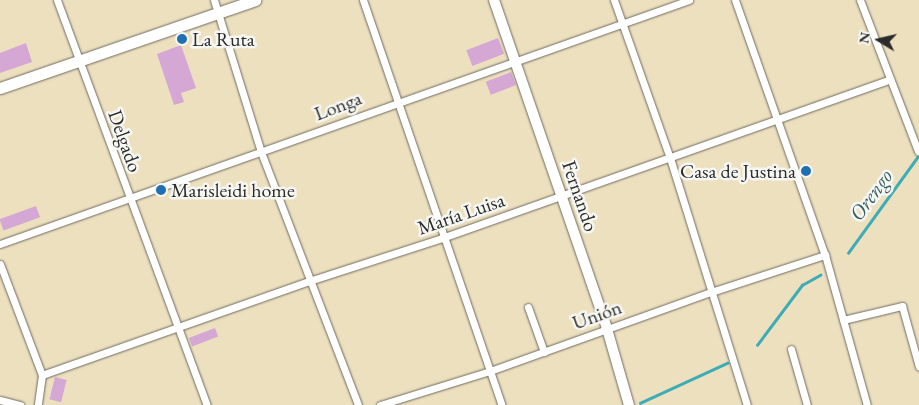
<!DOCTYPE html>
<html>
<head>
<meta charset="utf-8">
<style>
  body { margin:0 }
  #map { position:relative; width:919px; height:405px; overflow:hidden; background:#ede0bf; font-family:"EB Garamond",serif }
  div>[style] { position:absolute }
  .stream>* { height:2.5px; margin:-1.25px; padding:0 1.25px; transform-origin:1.25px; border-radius:1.25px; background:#3cadb6 }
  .building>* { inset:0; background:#d5a7d4; transform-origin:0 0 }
  .roads { filter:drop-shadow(0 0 1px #6f6a5f) drop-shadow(0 0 1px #6f6a5f) }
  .street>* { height:7px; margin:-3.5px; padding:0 3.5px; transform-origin:3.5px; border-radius:3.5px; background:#fff }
  .secondary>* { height:10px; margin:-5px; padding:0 5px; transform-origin:5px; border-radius:5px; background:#fff }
  .primary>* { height:11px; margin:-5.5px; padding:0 5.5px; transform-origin:5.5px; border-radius:5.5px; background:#fff }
  .dots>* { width:14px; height:14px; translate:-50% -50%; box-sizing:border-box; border:2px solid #f6f6f2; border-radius:50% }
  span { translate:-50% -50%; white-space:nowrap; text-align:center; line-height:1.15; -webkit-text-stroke:5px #f6f6f2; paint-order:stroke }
  .poi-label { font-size:20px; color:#2b2b2b }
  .left { translate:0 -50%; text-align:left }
  .right { translate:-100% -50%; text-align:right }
  .street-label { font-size:20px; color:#2b2b2b }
  .water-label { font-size:21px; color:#325f63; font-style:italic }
  .north { position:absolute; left:854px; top:15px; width:50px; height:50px; -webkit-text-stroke:4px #f6f6f2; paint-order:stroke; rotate:279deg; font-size:14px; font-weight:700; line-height:20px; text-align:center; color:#2b2b2b }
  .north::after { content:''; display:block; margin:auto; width:18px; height:22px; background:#2b2b2b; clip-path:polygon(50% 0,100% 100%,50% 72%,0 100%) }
</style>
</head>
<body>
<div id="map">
  <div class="stream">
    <div style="left:848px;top:253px;width:121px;rotate:-54.1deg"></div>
    <div style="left:757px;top:345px;width:75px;rotate:-53.1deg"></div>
    <div style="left:802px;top:285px;width:21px;rotate:-29deg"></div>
    <div style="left:640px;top:403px;width:96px;rotate:-24.7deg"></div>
  </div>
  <div class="building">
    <div style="left:498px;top:38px;width:17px;height:34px;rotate:69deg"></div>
    <div style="clip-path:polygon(26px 43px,32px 62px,0 73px,0 53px)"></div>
    <div style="clip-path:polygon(181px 45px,196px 88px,181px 93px,184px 102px,174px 105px,157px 54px)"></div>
    <div style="left:511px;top:72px;width:14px;height:27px;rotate:69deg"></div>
    <div style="left:36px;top:206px;width:12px;height:39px;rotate:70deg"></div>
    <div style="left:215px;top:328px;width:9px;height:28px;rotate:69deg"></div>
    <div style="left:55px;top:377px;width:12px;height:23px;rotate:14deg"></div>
  </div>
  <div class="roads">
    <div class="street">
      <div style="left:57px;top:0;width:432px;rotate:69.7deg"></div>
      <div style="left:214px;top:0;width:159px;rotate:72.8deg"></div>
      <div style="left:261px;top:152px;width:271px;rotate:69deg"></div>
      <div style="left:363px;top:0;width:428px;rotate:71.1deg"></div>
      <div style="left:614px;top:0;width:168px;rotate:70.5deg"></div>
      <div style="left:670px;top:158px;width:259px;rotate:72.7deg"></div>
      <div style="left:735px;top:0;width:270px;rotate:70.6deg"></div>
      <div style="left:825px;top:255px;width:156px;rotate:74.4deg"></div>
      <div style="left:860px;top:0;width:162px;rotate:69deg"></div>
      <div style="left:0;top:244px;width:731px;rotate:-19.5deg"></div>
      <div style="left:0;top:264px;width:119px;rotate:69.3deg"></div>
      <div style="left:42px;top:375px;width:30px;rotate:98deg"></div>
      <div style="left:528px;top:307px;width:48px;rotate:70.4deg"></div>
      <div style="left:843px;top:320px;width:61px;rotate:-13.3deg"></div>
      <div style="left:902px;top:306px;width:63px;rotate:74.4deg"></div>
      <div style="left:791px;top:349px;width:58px;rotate:74.1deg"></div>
      <div style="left:42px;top:375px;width:283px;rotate:-19.4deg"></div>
      <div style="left:309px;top:281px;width:140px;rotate:-17.9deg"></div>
      <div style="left:442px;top:238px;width:474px;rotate:-19.5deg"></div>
      <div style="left:0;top:400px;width:21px;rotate:14deg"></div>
      <div style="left:380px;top:405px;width:115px;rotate:-17.2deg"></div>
      <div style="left:490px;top:371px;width:238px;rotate:-19.7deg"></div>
      <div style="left:714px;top:291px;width:117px;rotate:-18deg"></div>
    </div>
    <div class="secondary">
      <div style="left:494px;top:0;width:348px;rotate:71deg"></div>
      <div style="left:607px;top:329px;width:79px;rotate:73.9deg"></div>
    </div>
    <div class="primary">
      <div style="left:0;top:88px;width:270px;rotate:-19deg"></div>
    </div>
  </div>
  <div class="dots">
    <div style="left:182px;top:39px;background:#1f6fb2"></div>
    <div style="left:806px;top:171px;background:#1f6fb2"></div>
    <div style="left:161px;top:190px;background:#1f6fb2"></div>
  </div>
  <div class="poi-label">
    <span class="left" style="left:192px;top:39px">La Ruta</span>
    <span class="right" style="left:796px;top:171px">Casa de Justina</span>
    <span class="left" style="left:171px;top:190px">Marisleidi home</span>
  </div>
  <div class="street-label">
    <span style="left:338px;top:106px;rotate:-21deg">Longa</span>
    <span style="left:125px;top:141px;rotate:70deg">Delgado</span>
    <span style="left:580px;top:196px;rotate:71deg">Fernando</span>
    <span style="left:461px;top:214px;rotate:-19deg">María Luisa</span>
    <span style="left:597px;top:315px;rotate:-20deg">Unión</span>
  </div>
  <div class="water-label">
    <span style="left:871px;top:195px;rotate:-54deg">Orengo</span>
  </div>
  <div class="north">N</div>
</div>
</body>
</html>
